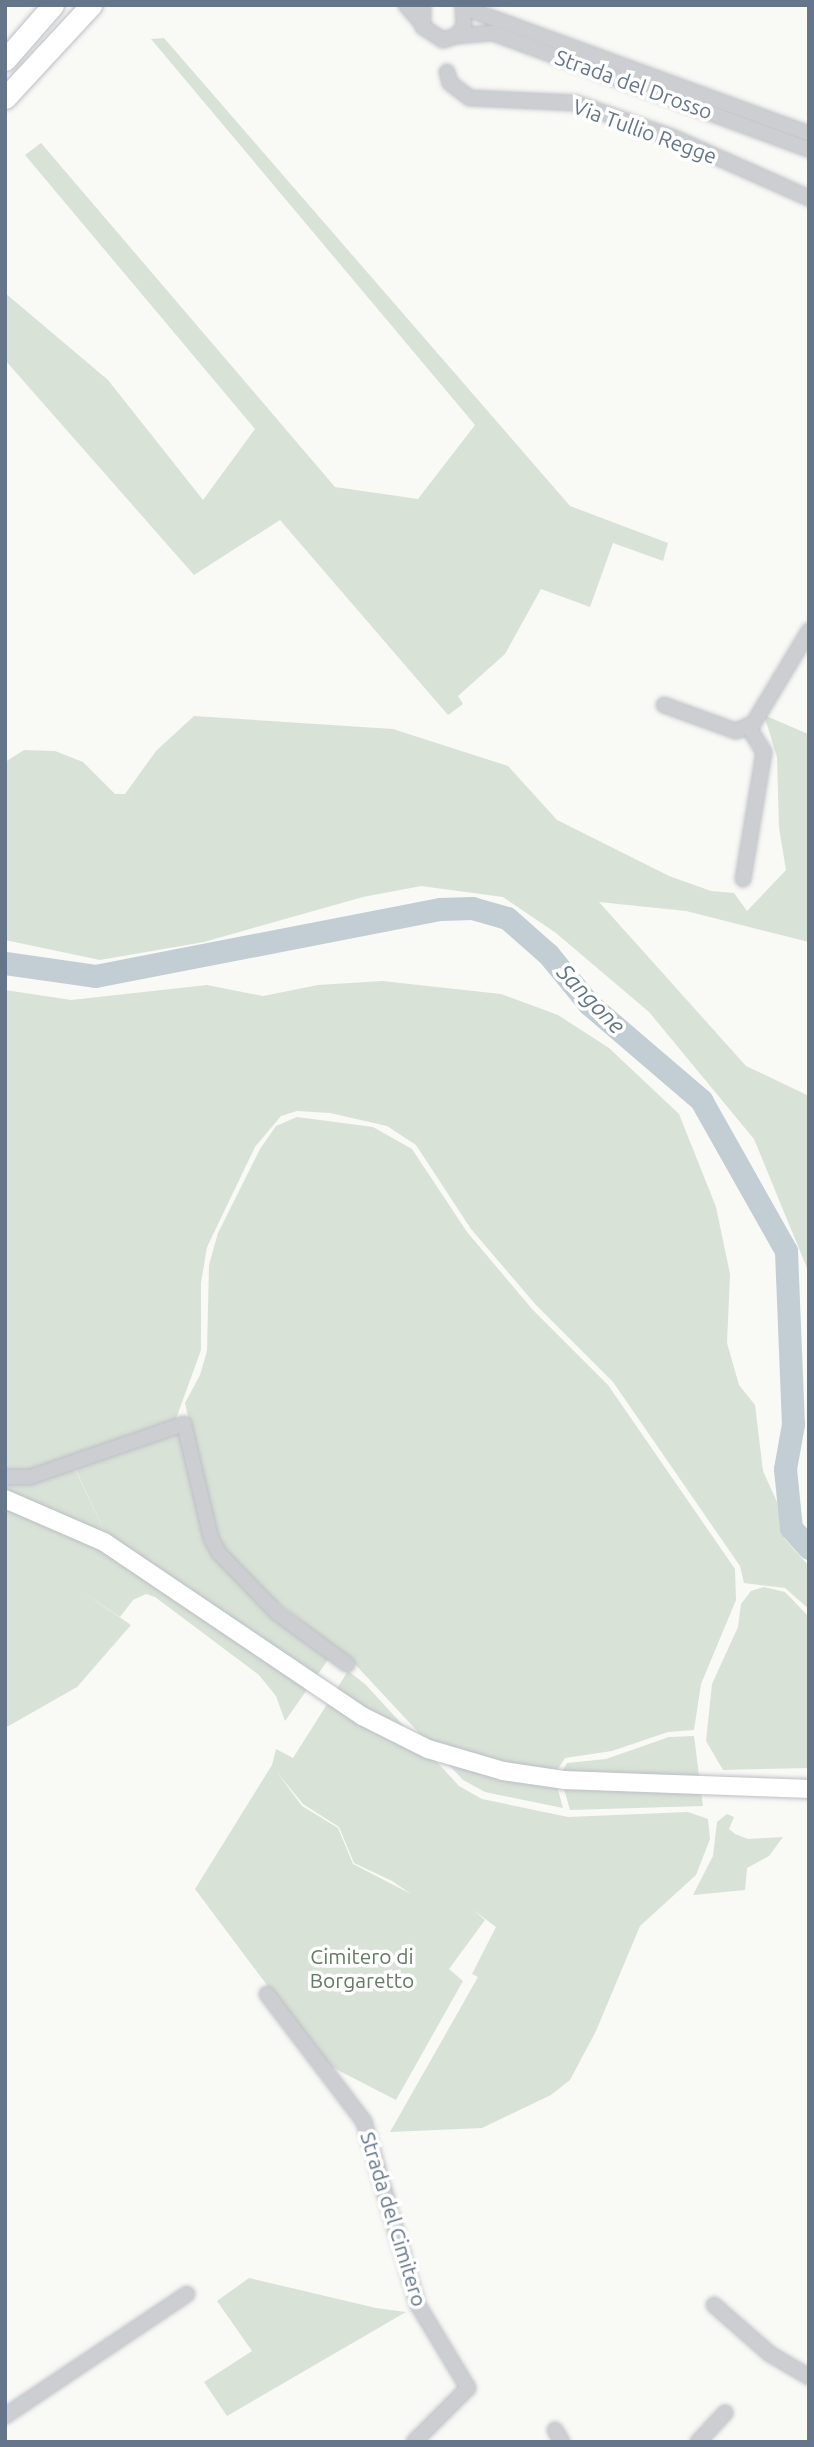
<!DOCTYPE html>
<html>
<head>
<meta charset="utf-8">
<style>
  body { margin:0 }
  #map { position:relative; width:814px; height:2447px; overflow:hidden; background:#f9f9f6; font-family:Ubuntu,sans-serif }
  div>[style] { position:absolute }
  .green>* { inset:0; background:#d9e2d7 }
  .river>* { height:23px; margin:-11.5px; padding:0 11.5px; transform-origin:11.5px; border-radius:11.5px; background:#c3cdd4 }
  .roads { filter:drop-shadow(0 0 2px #bcbfc4) drop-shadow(0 0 2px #bcbfc4) }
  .minor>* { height:14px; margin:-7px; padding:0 7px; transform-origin:7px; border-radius:7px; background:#ccced2 }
  .major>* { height:18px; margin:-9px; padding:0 9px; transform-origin:9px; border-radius:9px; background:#fff }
  .highway>* { height:21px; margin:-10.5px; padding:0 10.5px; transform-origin:10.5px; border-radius:10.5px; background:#fff }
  span { translate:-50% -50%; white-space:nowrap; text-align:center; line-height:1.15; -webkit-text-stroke:7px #fff; paint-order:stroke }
  .street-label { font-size:21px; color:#65758a }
  .park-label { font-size:21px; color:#637b61 }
  .water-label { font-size:23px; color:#617785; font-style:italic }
  .frame { position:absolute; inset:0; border:7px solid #65758a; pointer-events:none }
</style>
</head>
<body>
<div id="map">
  <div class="green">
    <div style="clip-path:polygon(164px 38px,570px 506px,668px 543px,663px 561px,613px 543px,590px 607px,541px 589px,505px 654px,458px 696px,463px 704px,448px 715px,280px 520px,194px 575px,5px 360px,5px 293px,108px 380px,203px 500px,255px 429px,25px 155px,41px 143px,335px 487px,418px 499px,475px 425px,151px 39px)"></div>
    <div style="clip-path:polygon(764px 715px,808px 734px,809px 942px,686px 911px,599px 902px,746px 1066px,809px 1096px,809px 1273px,754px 1139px,649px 1012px,556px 933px,503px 897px,421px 886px,363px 897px,204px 942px,100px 960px,5px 940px,5px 762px,24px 750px,55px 751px,83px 762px,115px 794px,125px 794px,156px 751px,194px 716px,393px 729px,508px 766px,557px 820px,669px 876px,711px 891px,734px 893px,747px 911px,786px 870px,779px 828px,777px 757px)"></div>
    <div style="clip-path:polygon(382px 981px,501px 994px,558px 1015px,609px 1048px,679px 1114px,716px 1207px,730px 1274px,727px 1343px,739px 1385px,755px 1405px,763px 1471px,777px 1502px,784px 1538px,809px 1566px,809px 1609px,785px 1588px,744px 1583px,740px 1566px,613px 1382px,536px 1305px,471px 1229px,416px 1145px,387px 1126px,330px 1113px,297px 1111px,281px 1116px,255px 1147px,207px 1247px,201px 1283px,201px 1350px,176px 1419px,30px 1473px,5px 1473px,5px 990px,71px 1000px,207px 985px,263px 996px,318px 985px)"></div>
    <div style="clip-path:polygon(297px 1117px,373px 1127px,412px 1149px,467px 1232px,532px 1309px,608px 1385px,735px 1569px,736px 1600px,701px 1684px,694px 1730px,668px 1732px,612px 1751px,565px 1758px,554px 1775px,563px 1808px,485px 1792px,463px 1780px,351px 1660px,242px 1575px,215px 1536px,185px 1403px,200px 1375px,207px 1351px,209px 1265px,218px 1233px,260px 1149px,276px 1126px)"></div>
    <div style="clip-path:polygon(182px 1428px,208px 1539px,330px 1657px,285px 1721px,276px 1696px,259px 1675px,155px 1597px,146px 1594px,133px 1600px,120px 1617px,75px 1587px,131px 1625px,77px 1687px,5px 1728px,5px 1479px,73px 1465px,120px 1564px,74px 1466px)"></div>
    <div style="clip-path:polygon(764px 1587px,785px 1592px,809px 1617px,809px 1768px,723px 1770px,706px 1741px,712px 1684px,738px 1627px,741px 1604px,751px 1591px)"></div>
    <div style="clip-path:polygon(evenodd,348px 1671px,365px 1684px,459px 1786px,482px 1799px,568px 1817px,688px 1812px,708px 1819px,710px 1839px,696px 1875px,640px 1926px,596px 2031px,570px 2080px,551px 2095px,482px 2128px,390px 2132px,478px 1977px,472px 1974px,496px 1927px,472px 1909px,485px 1920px,449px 1969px,463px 1981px,396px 2100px,326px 2064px,195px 1889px,272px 1765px,276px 1749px,293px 1758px,348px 1671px,276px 1771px,303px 1804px,339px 1827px,354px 1863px,392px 1881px,411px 1894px,353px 1864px,338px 1828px,302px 1806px,276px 1771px)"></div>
    <div style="clip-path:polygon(694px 1736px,703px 1806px,570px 1810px,560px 1775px,567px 1763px,606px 1759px,669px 1737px)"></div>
    <div style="clip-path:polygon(727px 1814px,734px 1817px,729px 1829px,735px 1834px,748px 1839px,783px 1837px,769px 1856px,747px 1868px,745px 1890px,693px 1895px,713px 1856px,717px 1822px)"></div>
    <div style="clip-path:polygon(249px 2278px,376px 2308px,406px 2312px,227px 2416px,204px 2382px,252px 2351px,217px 2301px)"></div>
  </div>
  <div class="river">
    <div style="left:5px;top:963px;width:91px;rotate:8.2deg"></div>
    <div style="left:95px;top:976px;width:351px;rotate:-11deg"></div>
    <div style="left:440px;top:909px;width:32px;rotate:-2deg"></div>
    <div style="left:472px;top:908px;width:36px;rotate:16deg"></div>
    <div style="left:507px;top:918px;width:55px;rotate:41.3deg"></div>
    <div style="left:548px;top:954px;width:65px;rotate:50.6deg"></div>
    <div style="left:589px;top:1004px;width:148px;rotate:40.6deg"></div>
    <div style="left:701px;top:1100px;width:173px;rotate:60.6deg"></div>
    <div style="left:786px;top:1251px;width:173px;rotate:87.7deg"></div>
    <div style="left:793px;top:1424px;width:46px;rotate:100.1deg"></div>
    <div style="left:785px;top:1469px;width:59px;rotate:84.2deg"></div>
    <div style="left:791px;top:1528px;width:27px;rotate:48deg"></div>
  </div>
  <div class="roads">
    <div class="minor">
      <div style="left:406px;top:5px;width:23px;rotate:49deg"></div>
      <div style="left:423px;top:5px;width:22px;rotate:90deg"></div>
      <div style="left:423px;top:27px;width:24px;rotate:33deg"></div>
      <div style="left:443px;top:40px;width:14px;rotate:-17deg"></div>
      <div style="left:456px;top:36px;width:12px;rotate:-48deg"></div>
      <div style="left:464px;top:27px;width:22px;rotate:-93deg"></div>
      <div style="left:465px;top:8px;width:366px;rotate:20.1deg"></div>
      <div style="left:456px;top:36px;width:37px;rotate:-5deg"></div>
      <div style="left:493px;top:33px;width:337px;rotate:20.2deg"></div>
      <div style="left:447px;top:72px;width:11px;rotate:75deg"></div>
      <div style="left:450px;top:83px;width:25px;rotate:37deg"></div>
      <div style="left:470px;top:98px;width:106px;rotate:2.7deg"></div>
      <div style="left:576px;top:103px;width:102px;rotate:19.5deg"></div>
      <div style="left:672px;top:137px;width:150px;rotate:24deg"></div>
      <div style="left:664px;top:705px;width:77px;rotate:19.9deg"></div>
      <div style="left:736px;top:731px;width:18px;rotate:-22deg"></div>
      <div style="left:753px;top:724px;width:109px;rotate:-58.9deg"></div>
      <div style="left:743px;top:879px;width:129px;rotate:-80.6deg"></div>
      <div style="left:764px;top:752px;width:31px;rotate:-122deg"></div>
      <div style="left:5px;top:1477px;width:25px"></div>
      <div style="left:30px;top:1477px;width:163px;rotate:-19deg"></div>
      <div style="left:184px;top:1424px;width:117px;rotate:76.7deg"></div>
      <div style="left:211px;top:1538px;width:17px;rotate:62deg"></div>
      <div style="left:219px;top:1553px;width:83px;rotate:46deg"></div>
      <div style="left:277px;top:1613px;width:87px;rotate:36.1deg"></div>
      <div style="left:267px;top:1994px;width:161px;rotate:52.8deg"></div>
      <div style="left:364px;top:2122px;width:191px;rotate:73.6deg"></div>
      <div style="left:418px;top:2305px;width:97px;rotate:58.9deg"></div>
      <div style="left:468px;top:2388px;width:76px;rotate:135deg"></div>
      <div style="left:714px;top:2305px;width:74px;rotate:41.2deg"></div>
      <div style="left:770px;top:2354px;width:45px;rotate:30.5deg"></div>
      <div style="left:5px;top:2416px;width:219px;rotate:-33.8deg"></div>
      <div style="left:555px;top:2430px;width:14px;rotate:60deg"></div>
      <div style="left:698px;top:2442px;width:40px;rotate:-47deg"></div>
    </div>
    <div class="major">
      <div style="left:5px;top:1499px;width:108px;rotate:23.5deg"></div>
      <div style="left:104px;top:1542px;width:311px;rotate:34deg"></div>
      <div style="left:362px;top:1716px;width:74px;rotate:26.6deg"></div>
      <div style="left:428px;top:1749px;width:78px;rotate:16.3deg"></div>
      <div style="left:503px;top:1771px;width:63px;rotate:8.3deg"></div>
      <div style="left:565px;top:1780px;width:244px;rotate:2.1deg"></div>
    </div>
    <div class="highway">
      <div style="left:5px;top:60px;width:73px;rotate:-48.9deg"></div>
      <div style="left:5px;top:98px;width:127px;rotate:-47.2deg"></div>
    </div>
  </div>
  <div class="street-label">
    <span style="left:634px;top:84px;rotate:20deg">Strada del Drosso</span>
    <span style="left:645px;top:131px;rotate:20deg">Via Tullio Regge</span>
    <span style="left:394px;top:2219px;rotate:73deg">Strada del Cimitero</span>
  </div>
  <div class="park-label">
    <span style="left:362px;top:1968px">Cimitero di<br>Borgaretto</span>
  </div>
  <div class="water-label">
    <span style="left:591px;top:999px;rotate:46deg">Sangone</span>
  </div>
  <div class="frame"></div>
</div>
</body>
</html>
